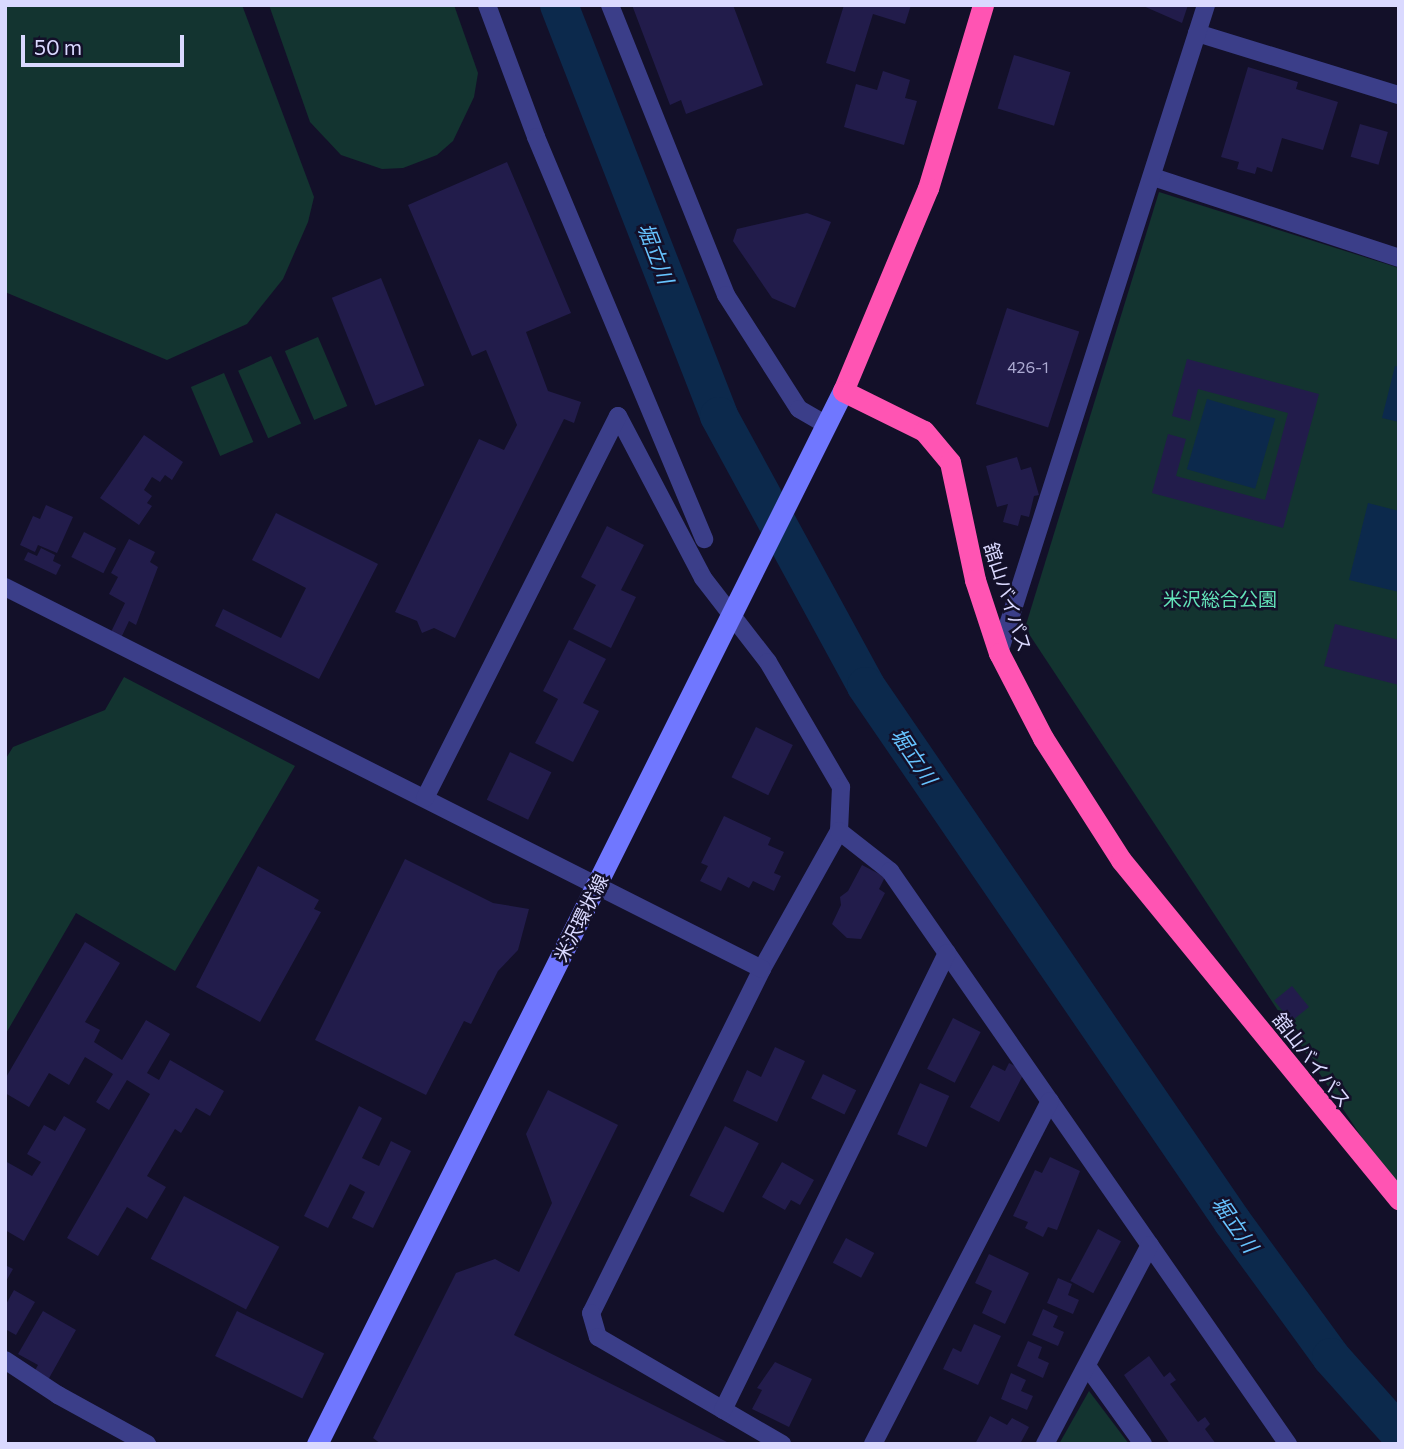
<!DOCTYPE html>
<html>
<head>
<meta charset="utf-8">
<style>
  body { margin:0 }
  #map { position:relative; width:1404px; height:1449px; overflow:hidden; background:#131029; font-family:Commissioner,"Noto Sans JP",sans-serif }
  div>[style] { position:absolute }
  .green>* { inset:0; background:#133430; transform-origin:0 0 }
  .water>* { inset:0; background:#0c294c; transform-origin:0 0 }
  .river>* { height:38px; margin:-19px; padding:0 19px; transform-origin:19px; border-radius:19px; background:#0c294c }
  .building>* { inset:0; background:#221c4b; transform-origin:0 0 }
  .street>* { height:18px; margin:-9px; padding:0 9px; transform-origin:9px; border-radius:9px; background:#3b3e89 }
  .secondary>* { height:21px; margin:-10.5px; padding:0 10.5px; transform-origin:10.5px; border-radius:10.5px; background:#7077ff }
  .highway>* { height:21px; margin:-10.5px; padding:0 10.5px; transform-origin:10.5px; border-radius:10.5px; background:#ff54b3 }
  span { translate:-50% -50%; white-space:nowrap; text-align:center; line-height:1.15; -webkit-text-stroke:5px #131029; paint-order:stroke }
  .number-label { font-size:16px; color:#acaad2 }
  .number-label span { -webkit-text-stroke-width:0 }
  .street-label { font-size:19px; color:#dad9ff }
  .park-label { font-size:19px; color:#62e2b8 }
  .water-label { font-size:21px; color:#67c4ff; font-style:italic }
  .frame { position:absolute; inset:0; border:7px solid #dad9ff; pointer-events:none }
  .scale { position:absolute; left:21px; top:35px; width:163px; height:32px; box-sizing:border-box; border:4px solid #dad9ff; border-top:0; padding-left:9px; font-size:21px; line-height:24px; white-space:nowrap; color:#dad9ff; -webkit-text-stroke:5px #131029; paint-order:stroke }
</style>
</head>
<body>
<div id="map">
  <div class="green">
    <div style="clip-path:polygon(5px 5px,242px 5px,314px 197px,308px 222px,283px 279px,247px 324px,167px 360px,5px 292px)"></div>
    <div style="clip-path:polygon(269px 5px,454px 5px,478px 73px,474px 97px,453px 141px,437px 155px,403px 168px,382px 169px,341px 155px,310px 122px)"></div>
    <div style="clip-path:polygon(1159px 192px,1399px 268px,1399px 1185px,1386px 1174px,1025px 628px)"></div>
    <div style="left:318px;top:337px;width:75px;height:36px;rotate:67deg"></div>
    <div style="left:271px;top:356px;width:74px;height:36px;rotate:66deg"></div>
    <div style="left:224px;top:373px;width:75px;height:36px;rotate:67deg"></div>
    <div style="clip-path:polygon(124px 677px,295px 766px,175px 971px,76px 913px,5px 1035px,5px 760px,13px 747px,105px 710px)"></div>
    <div style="clip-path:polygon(1089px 1391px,1129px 1444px,1059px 1444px)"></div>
  </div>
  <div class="water">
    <div style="clip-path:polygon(1395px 366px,1399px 367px,1399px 422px,1382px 418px)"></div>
    <div style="left:1207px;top:399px;width:71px;height:73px;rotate:16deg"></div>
    <div style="clip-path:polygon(1368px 503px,1399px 511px,1399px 592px,1349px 580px)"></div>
  </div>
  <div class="river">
    <div style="left:559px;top:5px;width:441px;rotate:68.7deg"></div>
    <div style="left:719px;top:416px;width:307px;rotate:61.4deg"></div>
    <div style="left:866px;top:686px;width:648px;rotate:55.62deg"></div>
    <div style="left:1232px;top:1221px;width:168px;rotate:53.9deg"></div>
    <div style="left:1331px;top:1357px;width:102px;rotate:48.2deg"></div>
  </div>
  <div class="building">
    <div style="clip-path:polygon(632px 5px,733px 5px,763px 85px,686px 114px,681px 100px,670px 105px)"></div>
    <div style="clip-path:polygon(844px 5px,911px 5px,905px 24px,873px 14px,855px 72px,826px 63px)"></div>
    <div style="clip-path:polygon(1141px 5px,1188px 5px,1182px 23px)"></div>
    <div style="left:1014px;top:55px;width:59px;height:56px;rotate:17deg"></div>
    <div style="clip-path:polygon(1248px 67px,1298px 82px,1296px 89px,1338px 102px,1323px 150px,1282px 138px,1272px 172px,1257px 167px,1255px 174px,1237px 169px,1239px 162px,1221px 157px)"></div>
    <div style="clip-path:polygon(883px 71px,910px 80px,905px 98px,917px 101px,904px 145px,844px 127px,856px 84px,877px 90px)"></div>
    <div style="left:1360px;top:124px;width:29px;height:34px;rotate:16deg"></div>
    <div style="clip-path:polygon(507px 162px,571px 313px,526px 332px,548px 391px,581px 402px,574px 423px,564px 419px,455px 638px,434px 628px,422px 633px,417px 621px,395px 612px,479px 439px,504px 450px,517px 425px,486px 350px,472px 356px,408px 205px)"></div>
    <div style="clip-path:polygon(807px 213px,831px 222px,795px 308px,772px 298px,733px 241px,737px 229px)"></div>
    <div style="left:381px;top:278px;width:116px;height:53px;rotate:68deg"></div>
    <div style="left:1007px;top:308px;width:76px;height:101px;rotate:18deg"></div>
    <div style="clip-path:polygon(1187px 359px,1319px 394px,1283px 528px,1152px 493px,1168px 434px,1186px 439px,1176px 476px,1265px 500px,1288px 413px,1198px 389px,1190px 421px,1172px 416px)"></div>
    <div style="clip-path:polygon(144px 435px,183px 462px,172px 480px,165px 475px,160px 482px,152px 477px,144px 490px,152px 496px,147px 503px,152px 506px,139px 525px,100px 498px)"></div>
    <div style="clip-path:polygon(1017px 457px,1021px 470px,1031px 467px,1039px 495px,1034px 496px,1029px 517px,1021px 515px,1018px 526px,1003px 522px,1008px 504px,997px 507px,986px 466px)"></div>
    <div style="clip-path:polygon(46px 505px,73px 517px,57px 553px,38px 545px,35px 552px,20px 545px,33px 516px,40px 519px)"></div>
    <div style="clip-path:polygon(276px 513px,378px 564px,319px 679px,215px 626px,223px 609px,281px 638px,306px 588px,252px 560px)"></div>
    <div style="clip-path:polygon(607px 526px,644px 545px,621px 590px,636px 597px,611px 648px,573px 629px,596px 585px,581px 577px)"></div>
    <div style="left:84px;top:532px;width:36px;height:28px;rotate:27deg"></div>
    <div style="clip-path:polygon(129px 539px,155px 552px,150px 562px,158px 567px,136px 625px,129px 621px,121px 638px,111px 632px,125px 603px,109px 594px,118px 577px,111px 573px)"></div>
    <div style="clip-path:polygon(41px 548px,55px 555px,53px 561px,61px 565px,56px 575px,24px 560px,28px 552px,37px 556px)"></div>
    <div style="clip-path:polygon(1335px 624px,1399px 640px,1399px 685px,1324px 666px)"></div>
    <div style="clip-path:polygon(569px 640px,606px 659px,583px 703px,599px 711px,573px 762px,535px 743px,558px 699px,543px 691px)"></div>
    <div style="left:756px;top:727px;width:41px;height:56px;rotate:26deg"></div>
    <div style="left:510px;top:752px;width:46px;height:53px;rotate:26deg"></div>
    <div style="clip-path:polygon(724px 816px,771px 838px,768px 845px,784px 852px,774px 873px,781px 876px,774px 891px,753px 881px,749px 888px,728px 877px,721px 891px,700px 881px,708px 866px,701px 863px)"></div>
    <div style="clip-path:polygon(405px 859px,493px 903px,529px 909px,518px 950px,498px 971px,471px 1024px,464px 1021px,426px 1095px,315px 1040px)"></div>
    <div style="clip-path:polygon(862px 865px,885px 877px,879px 889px,885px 893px,861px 939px,847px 938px,832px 924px,841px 905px,840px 897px,848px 891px)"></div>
    <div style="clip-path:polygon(258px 866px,319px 900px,314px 909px,321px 912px,260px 1022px,196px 987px)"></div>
    <div style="clip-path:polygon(85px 942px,120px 963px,85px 1022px,100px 1030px,94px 1042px,122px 1060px,146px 1020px,170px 1034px,147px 1073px,159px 1080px,170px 1060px,224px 1091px,210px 1116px,196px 1108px,181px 1133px,175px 1129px,147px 1176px,166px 1187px,147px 1219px,127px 1207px,98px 1256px,67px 1238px,150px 1094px,127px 1080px,109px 1110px,96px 1102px,113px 1074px,85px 1057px,69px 1085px,49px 1073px,29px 1107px,5px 1093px,5px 1079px)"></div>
    <div style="left:1292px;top:986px;width:27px;height:23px;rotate:51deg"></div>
    <div style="left:953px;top:1018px;width:31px;height:57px;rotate:27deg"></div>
    <div style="clip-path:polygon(775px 1047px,805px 1061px,777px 1122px,733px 1101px,747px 1070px,761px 1077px)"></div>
    <div style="clip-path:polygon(1009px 1063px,1025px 1071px,999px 1122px,970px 1107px,993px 1065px,1005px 1071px)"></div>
    <div style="left:823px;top:1074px;width:37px;height:27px;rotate:26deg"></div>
    <div style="left:920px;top:1083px;width:32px;height:56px;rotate:24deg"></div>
    <div style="clip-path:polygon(548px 1090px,618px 1125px,514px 1335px,731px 1444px,381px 1444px,373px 1438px,456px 1273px,495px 1259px,519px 1272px,552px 1203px,526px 1134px)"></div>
    <div style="clip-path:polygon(359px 1106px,382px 1118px,362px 1158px,379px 1166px,391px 1141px,411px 1151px,373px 1228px,352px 1218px,365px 1192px,350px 1184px,328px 1228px,304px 1216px)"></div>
    <div style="clip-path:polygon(64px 1116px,86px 1129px,24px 1241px,5px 1230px,5px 1161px,32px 1176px,41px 1162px,27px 1154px,44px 1125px,55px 1131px)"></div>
    <div style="left:725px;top:1126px;width:38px;height:78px;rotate:27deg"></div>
    <div style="clip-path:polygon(1050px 1157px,1080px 1171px,1057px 1230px,1048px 1227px,1043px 1237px,1025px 1228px,1028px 1222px,1013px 1216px,1035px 1170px,1042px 1173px)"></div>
    <div style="clip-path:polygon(782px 1162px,814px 1180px,800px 1205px,791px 1200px,785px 1210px,762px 1197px)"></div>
    <div style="left:184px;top:1196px;width:108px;height:71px;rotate:28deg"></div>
    <div style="left:1098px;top:1229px;width:26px;height:59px;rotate:28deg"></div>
    <div style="left:846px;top:1238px;width:32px;height:28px;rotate:28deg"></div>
    <div style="clip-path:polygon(989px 1254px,1029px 1273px,1005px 1324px,982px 1313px,992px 1291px,975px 1283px)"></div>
    <div style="clip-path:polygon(5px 1265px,13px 1269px,5px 1283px)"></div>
    <div style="clip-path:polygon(1058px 1278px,1072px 1284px,1068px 1295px,1079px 1300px,1073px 1314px,1047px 1303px)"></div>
    <div style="clip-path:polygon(14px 1290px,35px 1302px,16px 1335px,5px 1329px,5px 1306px)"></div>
    <div style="clip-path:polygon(1043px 1309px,1058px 1316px,1053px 1327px,1064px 1332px,1058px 1346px,1032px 1335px)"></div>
    <div style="clip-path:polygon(43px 1311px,76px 1330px,48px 1380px,34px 1372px,38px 1365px,18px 1354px)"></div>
    <div style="left:237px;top:1311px;width:97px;height:50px;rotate:26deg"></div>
    <div style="clip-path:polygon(974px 1324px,1001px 1336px,978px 1385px,943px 1369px,953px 1348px,961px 1352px)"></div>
    <div style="clip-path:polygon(1028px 1341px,1042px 1347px,1038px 1358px,1049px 1363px,1043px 1378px,1017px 1366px)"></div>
    <div style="clip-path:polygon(1149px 1356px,1164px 1377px,1170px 1372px,1176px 1380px,1170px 1384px,1198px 1422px,1205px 1417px,1210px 1424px,1205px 1429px,1216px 1444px,1170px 1444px,1124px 1375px)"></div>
    <div style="clip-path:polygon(775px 1362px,812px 1379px,789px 1427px,752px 1409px,762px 1390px,757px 1388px)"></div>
    <div style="clip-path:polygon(1011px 1373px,1026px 1380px,1021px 1391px,1033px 1396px,1027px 1410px,1001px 1399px)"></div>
    <div style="clip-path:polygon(990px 1416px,1007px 1425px,1012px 1418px,1029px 1427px,1020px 1444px,975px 1444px)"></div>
  </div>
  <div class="street">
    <div style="left:487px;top:5px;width:141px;rotate:69.6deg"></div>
    <div style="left:536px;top:137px;width:436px;rotate:67.3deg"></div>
    <div style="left:610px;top:5px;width:312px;rotate:68.2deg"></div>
    <div style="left:726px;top:295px;width:135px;rotate:57.4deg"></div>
    <div style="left:799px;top:409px;width:32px;rotate:30deg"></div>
    <div style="left:1197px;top:33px;width:211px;rotate:17.1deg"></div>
    <div style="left:1153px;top:177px;width:259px;rotate:18.2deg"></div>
    <div style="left:618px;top:416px;width:183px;rotate:62.3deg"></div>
    <div style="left:703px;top:578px;width:106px;rotate:52.3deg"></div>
    <div style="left:768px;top:662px;width:145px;rotate:59.7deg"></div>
    <div style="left:841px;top:787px;width:44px;rotate:92.6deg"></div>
    <div style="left:839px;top:831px;width:158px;rotate:119.2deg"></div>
    <div style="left:762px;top:969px;width:384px;rotate:116.4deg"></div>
    <div style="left:591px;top:1313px;width:25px;rotate:74deg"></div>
    <div style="left:598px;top:1337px;width:213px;rotate:30.2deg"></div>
    <div style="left:5px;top:587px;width:848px;rotate:26.78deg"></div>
    <div style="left:999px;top:653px;width:680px;rotate:-72.28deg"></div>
    <div style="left:425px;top:798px;width:428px;rotate:-63.2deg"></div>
    <div style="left:839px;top:831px;width:65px;rotate:38.1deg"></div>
    <div style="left:890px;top:871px;width:698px;rotate:55.22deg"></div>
    <div style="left:5px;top:1360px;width:64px;rotate:33.4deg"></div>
    <div style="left:58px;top:1395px;width:102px;rotate:28.8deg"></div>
    <div style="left:1087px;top:1366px;width:96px;rotate:54.3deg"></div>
    <div style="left:723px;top:1410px;width:509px;rotate:-63.89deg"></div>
    <div style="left:873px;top:1444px;width:386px;rotate:-62.7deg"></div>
    <div style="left:1045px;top:1444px;width:225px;rotate:-62.2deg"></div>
  </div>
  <div class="secondary">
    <div style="left:317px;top:1444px;width:1177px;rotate:-63.46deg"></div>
  </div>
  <div class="highway">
    <div style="left:983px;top:5px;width:191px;rotate:106.7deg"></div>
    <div style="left:928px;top:188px;width:220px;rotate:112.7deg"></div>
    <div style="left:843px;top:391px;width:90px;rotate:26.3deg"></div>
    <div style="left:924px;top:431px;width:40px;rotate:50deg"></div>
    <div style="left:950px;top:462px;width:121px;rotate:78deg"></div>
    <div style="left:975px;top:580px;width:77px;rotate:71.8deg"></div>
    <div style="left:999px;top:653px;width:96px;rotate:62.6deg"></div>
    <div style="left:1043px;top:738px;width:145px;rotate:57.4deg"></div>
    <div style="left:1121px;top:860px;width:439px;rotate:50.7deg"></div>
  </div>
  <div class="number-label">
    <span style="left:1028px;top:367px">426-1</span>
  </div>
  <div class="street-label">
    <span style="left:1008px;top:597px;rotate:72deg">舘山バイパス</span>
    <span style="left:581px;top:918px;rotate:-63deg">米沢環状線</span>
    <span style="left:1312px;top:1060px;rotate:52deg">舘山バイパス</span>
  </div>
  <div class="park-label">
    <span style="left:1220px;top:599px">米沢総合公園</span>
  </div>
  <div class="water-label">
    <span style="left:656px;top:253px;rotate:69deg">堀立川</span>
    <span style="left:914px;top:756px;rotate:56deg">堀立川</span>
    <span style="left:1235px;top:1224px;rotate:55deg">堀立川</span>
  </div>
  <div class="frame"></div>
  <div class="scale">50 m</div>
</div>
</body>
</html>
